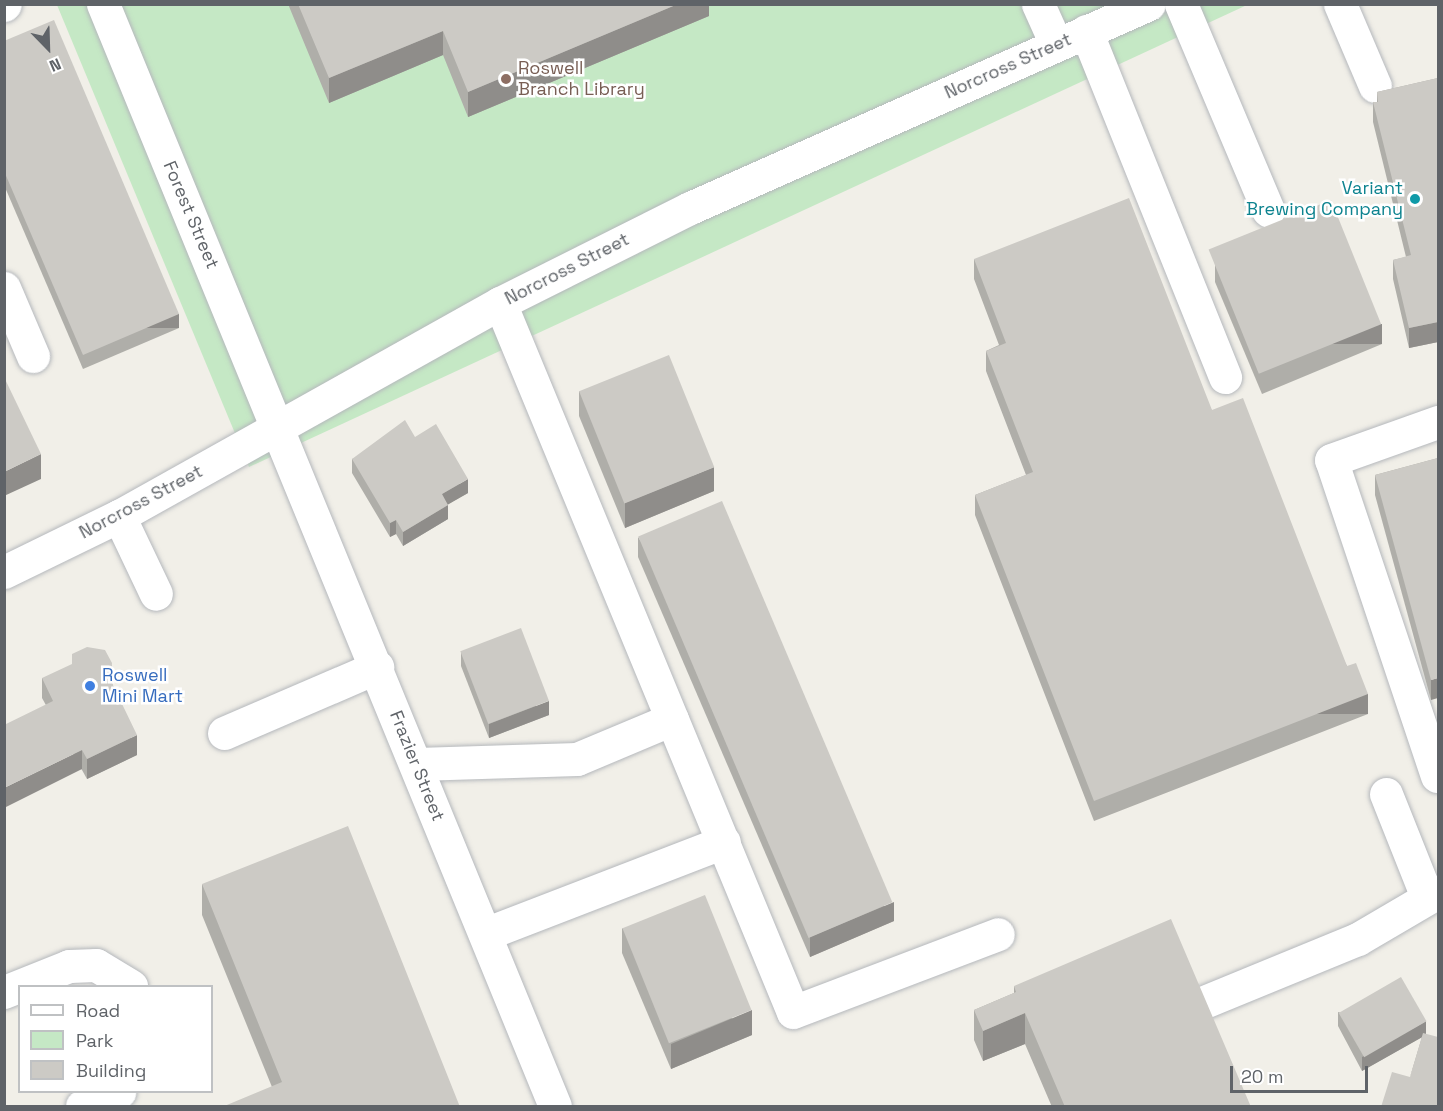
<!DOCTYPE html>
<html>
<head>
<meta charset="utf-8">
<style>
  body { margin:0 }
  #map { position:relative; width:1443px; height:1111px; overflow:hidden; background:#f1efe8; font-family:"Space Grotesk",sans-serif }
  div>[style] { position:absolute }
  .green>* { inset:0; background:#c5e8c5 }
  .roads { filter:drop-shadow(0 0 2px #b5b8bc) drop-shadow(0 0 2px #b5b8bc) }
  .minor>* { height:33px; margin:-16.5px; padding:0 16.5px; transform-origin:16.5px; border-radius:16.5px; background:#fff }
  .wall>* { inset:0; background:#afaea9 }
  .shaded-wall>* { inset:0; background:#8f8d8a; transform-origin:0 0 }
  .building>* { inset:0; background:#cccac5; transform-origin:0 0 }
  .dots>* { width:16px; height:16px; translate:-50% -50%; box-sizing:border-box; border:3px solid #fff; border-radius:50% }
  span { translate:-50% -50%; white-space:nowrap; text-align:center; line-height:1.15; -webkit-text-stroke:5px #fff; paint-order:stroke }
  .street-label { font-size:18px; color:#5f6368 }
  .education-label { font-size:18px; color:#785e54 }
  .left { translate:0 -50%; text-align:left }
  .culture-label { font-size:18px; color:#0d838f }
  .right { translate:-100% -50%; text-align:right }
  .shop-label { font-size:18px; color:#366cbe }
  .frame { position:absolute; inset:0; border:6px solid #5f6368; pointer-events:none }
  .legend { position:absolute; left:18px; top:985px; width:195px; height:108px; box-sizing:border-box; background:#fff; border:2px solid #bfc1c3; margin:0; padding:8px 10px; list-style:none; font-size:18px; color:#5f6368 }
  .legend li { display:flex; align-items:center; gap:12px; height:30px }
  .legend b { width:30px; border:2px solid #bfc1c3 }
  .north { position:absolute; left:18px; top:18px; width:60px; height:60px; -webkit-text-stroke:4px #fff; paint-order:stroke; rotate:157deg; font-size:16px; font-weight:700; line-height:24px; text-align:center; color:#5f6368 }
  .north::after { content:''; display:block; margin:auto; width:21px; height:27px; background:#5f6368; clip-path:polygon(50% 0,100% 100%,50% 72%,0 100%) }
  .scale { position:absolute; left:1230px; top:1066px; width:138px; height:27px; box-sizing:border-box; border:3px solid #5f6368; border-top:0; padding-left:8px; font-size:18px; line-height:21px; white-space:nowrap; color:#5f6368; -webkit-text-stroke:4px #fff; paint-order:stroke }
</style>
</head>
<body>
<div id="map">
  <div class="green">
    <div style="clip-path:polygon(57px 5px,1247px 5px,249px 467px)"></div>
  </div>
  <div class="roads">
    <div class="minor">
      <div style="left:103px;top:4px;width:1191px;rotate:67.7deg"></div>
      <div style="left:1038px;top:4px;width:44px;rotate:65.8deg"></div>
      <div style="left:1181px;top:4px;width:224px;rotate:67.1deg"></div>
      <div style="left:1340px;top:4px;width:89px;rotate:66.9deg"></div>
      <div style="left:4px;top:5px;width:1px;rotate:-45deg"></div>
      <div style="left:1086px;top:31px;width:373px;rotate:68.1deg"></div>
      <div style="left:4px;top:288px;width:74px;rotate:66.9deg"></div>
      <div style="left:500px;top:303px;width:767px;rotate:67.55deg"></div>
      <div style="left:793px;top:1012px;width:219px;rotate:-20.8deg"></div>
      <div style="left:119px;top:516px;width:86px;rotate:64.6deg"></div>
      <div style="left:4px;top:572px;width:128px;rotate:-26deg"></div>
      <div style="left:119px;top:516px;width:436px;rotate:-29.2deg"></div>
      <div style="left:500px;top:303px;width:212px;rotate:-26.6deg"></div>
      <div style="left:690px;top:208px;width:502px;rotate:-23.96deg"></div>
      <div style="left:224px;top:733px;width:167px;rotate:-23.3deg"></div>
      <div style="left:417px;top:764px;width:160px;rotate:-1.8deg"></div>
      <div style="left:577px;top:759px;width:103px;rotate:-22.8deg"></div>
      <div style="left:1437px;top:776px;width:333px;rotate:-108.5deg"></div>
      <div style="left:1331px;top:460px;width:114px;rotate:-19.6deg"></div>
      <div style="left:1386px;top:794px;width:111px;rotate:68.3deg"></div>
      <div style="left:485px;top:934px;width:256px;rotate:-21.1deg"></div>
      <div style="left:4px;top:992px;width:70px;rotate:-21.8deg"></div>
      <div style="left:69px;top:966px;width:27px;rotate:-2deg"></div>
      <div style="left:96px;top:965px;width:41px;rotate:31deg"></div>
      <div style="left:1192px;top:1007px;width:179px;rotate:-22.3deg"></div>
      <div style="left:1358px;top:939px;width:93px;rotate:-30.4deg"></div>
      <div style="left:82px;top:1106px;width:40px;rotate:-21deg"></div>
    </div>
  </div>
  <div class="wall">
    <div style="clip-path:polygon(288px 4px,709px 4px,709px 16px,468px 117px,443px 55px,329px 103px)"></div>
    <div style="clip-path:polygon(4px 41px,179px 328px,83px 369px,4px 185px)"></div>
    <div style="clip-path:polygon(1438px 78px,1438px 342px,1409px 348px,1393px 279px,1393px 260px,1406px 257px,1373px 122px,1373px 102px,1377px 102px,1377px 92px)"></div>
    <div style="clip-path:polygon(974px 259px,1212px 410px,1347px 666px,1368px 714px,1094px 821px,975px 515px,975px 495px,1026px 475px,986px 371px,986px 351px,999px 345px,974px 279px)"></div>
    <div style="clip-path:polygon(1215px 262px,1382px 344px,1262px 394px,1215px 282px)"></div>
    <div style="clip-path:polygon(579px 391px,714px 491px,625px 528px,579px 416px)"></div>
    <div style="clip-path:polygon(415px 437px,468px 493px,448px 504px,448px 519px,403px 546px,396px 534px,390px 537px,352px 473px,352px 459px)"></div>
    <div style="clip-path:polygon(1438px 458px,1431px 700px,1375px 495px,1375px 475px)"></div>
    <div style="clip-path:polygon(638px 537px,894px 921px,810px 957px,638px 557px)"></div>
    <div style="clip-path:polygon(461px 652px,549px 715px,489px 738px,461px 666px)"></div>
    <div style="clip-path:polygon(42px 678px,112px 683px,137px 755px,87px 779px,42px 698px)"></div>
    <div style="clip-path:polygon(202px 884px,460px 1107px,272px 1087px,202px 915px)"></div>
    <div style="clip-path:polygon(622px 928px,752px 1035px,671px 1069px,622px 953px)"></div>
    <div style="clip-path:polygon(1014px 986px,1251px 1107px,1052px 1107px,1025px 1044px,983px 1061px,974px 1040px,974px 1010px,1014px 993px)"></div>
    <div style="clip-path:polygon(1338px 1012px,1426px 1033px,1410px 1077px,1422px 1037px,1362px 1071px,1338px 1026px)"></div>
  </div>
  <div class="shaded-wall">
    <div style="clip-path:polygon(678px 4px,709px 4px,709px 16px,468px 117px,468px 92px)"></div>
    <div style="clip-path:polygon(443px 31px,443px 55px,329px 103px,329px 78px)"></div>
    <div style="left:179px;top:314px;width:14px;height:104px;rotate:90deg"></div>
    <div style="clip-path:polygon(1438px 322px,1438px 342px,1409px 348px,1409px 328px)"></div>
    <div style="left:1382px;top:324px;width:20px;height:130px;rotate:90deg"></div>
    <div style="clip-path:polygon(41px 454px,41px 479px,4px 496px,4px 472px)"></div>
    <div style="clip-path:polygon(714px 467px,714px 491px,625px 528px,625px 503px)"></div>
    <div style="clip-path:polygon(468px 479px,468px 493px,442px 508px,442px 494px)"></div>
    <div style="clip-path:polygon(448px 505px,448px 519px,403px 546px,403px 532px)"></div>
    <div style="clip-path:polygon(396px 520px,396px 534px,390px 537px,390px 523px)"></div>
    <div style="clip-path:polygon(112px 663px,112px 683px,110px 679px)"></div>
    <div style="clip-path:polygon(1438px 678px,1438px 698px,1431px 700px,1431px 680px)"></div>
    <div style="left:1368px;top:694px;width:20px;height:294px;rotate:90deg"></div>
    <div style="clip-path:polygon(549px 701px,549px 715px,489px 738px,489px 724px)"></div>
    <div style="clip-path:polygon(137px 735px,137px 755px,87px 779px,87px 759px)"></div>
    <div style="clip-path:polygon(82px 750px,82px 769px,4px 808px,4px 788px)"></div>
    <div style="clip-path:polygon(894px 902px,894px 921px,810px 957px,810px 937px)"></div>
    <div style="clip-path:polygon(752px 1010px,752px 1035px,671px 1069px,671px 1044px)"></div>
    <div style="clip-path:polygon(1025px 1013px,1025px 1044px,983px 1061px,983px 1031px)"></div>
    <div style="clip-path:polygon(1426px 1021px,1426px 1035px,1362px 1071px,1362px 1057px)"></div>
  </div>
  <div class="building">
    <div style="clip-path:polygon(298px 4px,678px 4px,468px 92px,443px 31px,329px 78px)"></div>
    <div style="clip-path:polygon(54px 20px,179px 314px,83px 355px,4px 171px,4px 41px)"></div>
    <div style="clip-path:polygon(1438px 78px,1438px 322px,1409px 328px,1393px 260px,1411px 255px,1373px 102px,1378px 102px,1377px 92px)"></div>
    <div style="clip-path:polygon(1129px 198px,1212px 410px,1243px 398px,1347px 666px,1356px 663px,1368px 694px,1094px 801px,975px 495px,1033px 472px,986px 351px,1006px 343px,974px 259px)"></div>
    <div style="left:1331px;top:200px;width:134px;height:132px;rotate:68deg"></div>
    <div style="left:669px;top:355px;width:121px;height:97px;rotate:68deg"></div>
    <div style="clip-path:polygon(4px 377px,41px 454px,4px 472px)"></div>
    <div style="clip-path:polygon(405px 420px,415px 437px,436px 424px,468px 479px,442px 494px,448px 505px,403px 532px,396px 520px,390px 523px,352px 459px)"></div>
    <div style="clip-path:polygon(1438px 458px,1438px 678px,1431px 680px,1375px 475px)"></div>
    <div style="left:722px;top:501px;width:436px;height:91px;rotate:67deg"></div>
    <div style="left:521px;top:628px;width:78px;height:65px;rotate:69deg"></div>
    <div style="clip-path:polygon(87px 647px,105px 650px,112px 663px,110px 679px,137px 735px,87px 759px,82px 750px,4px 788px,4px 725px,53px 701px,42px 678px,72px 664px,72px 654px)"></div>
    <div style="clip-path:polygon(348px 826px,460px 1107px,222px 1107px,282px 1082px,202px 884px)"></div>
    <div style="left:705px;top:895px;width:124px;height:89px;rotate:68deg"></div>
    <div style="clip-path:polygon(1171px 919px,1251px 1107px,1065px 1107px,1025px 1013px,983px 1031px,974px 1010px,1016px 992px,1014px 986px)"></div>
    <div style="left:1401px;top:977px;width:51px;height:72px;rotate:60deg"></div>
    <div style="clip-path:polygon(1423px 1033px,1438px 1037px,1438px 1107px,1381px 1107px,1392px 1072px,1410px 1077px)"></div>
  </div>
  <div class="dots">
    <div style="left:506px;top:79px;background:#8d6e63"></div>
    <div style="left:1415px;top:199px;background:#0f9aa8"></div>
    <div style="left:90px;top:686px;background:#3f7fe0"></div>
  </div>
  <div class="street-label">
    <span style="left:1008px;top:66px;rotate:-24deg">Norcross Street</span>
    <span style="left:191px;top:215px;rotate:67deg">Forest Street</span>
    <span style="left:567px;top:269px;rotate:-27deg">Norcross Street</span>
    <span style="left:141px;top:502px;rotate:-28deg">Norcross Street</span>
    <span style="left:417px;top:766px;rotate:68deg">Frazier Street</span>
  </div>
  <div class="education-label">
    <span class="left" style="left:518px;top:79px">Roswell<br>Branch Library</span>
  </div>
  <div class="culture-label">
    <span class="right" style="left:1403px;top:199px">Variant<br>Brewing Company</span>
  </div>
  <div class="shop-label">
    <span class="left" style="left:102px;top:686px">Roswell<br>Mini Mart</span>
  </div>
  <div class="frame"></div>
  <ul class="legend">
  <li><b style="height:8px;background:#fff"></b>Road</li>
  <li><b style="height:16px;background:#c5e8c5"></b>Park</li>
  <li><b style="height:16px;background:#cccac5"></b>Building</li>
  </ul>
  <div class="north">N</div>
  <div class="scale">20 m</div>
</div>
</body>
</html>
